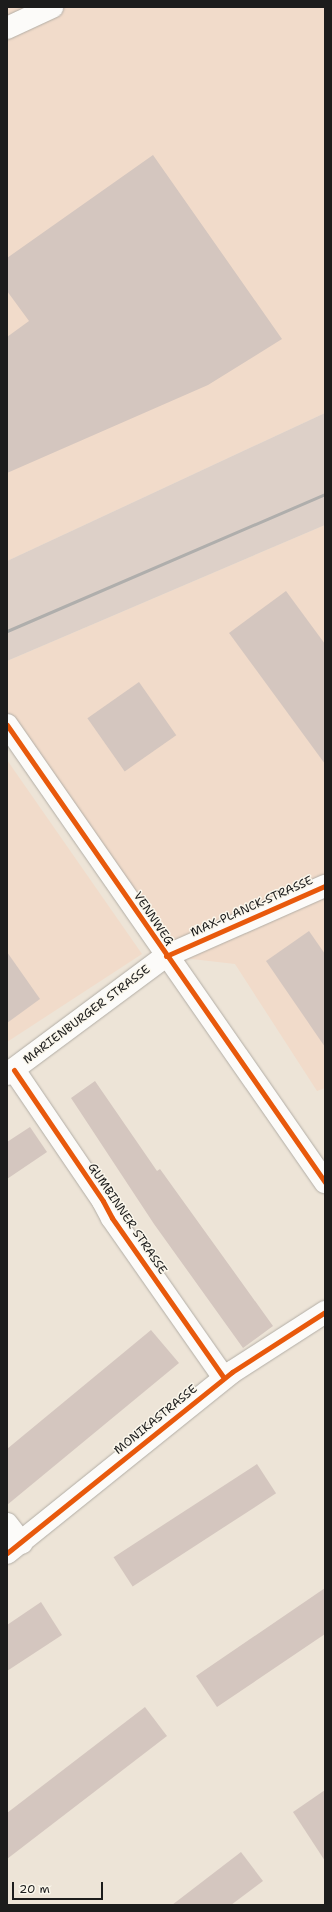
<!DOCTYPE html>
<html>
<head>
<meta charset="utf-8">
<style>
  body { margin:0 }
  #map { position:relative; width:332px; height:1912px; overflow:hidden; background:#ede4d7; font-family:"Shantell Sans",sans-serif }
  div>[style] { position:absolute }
  .built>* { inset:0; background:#f1dbca }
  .industrial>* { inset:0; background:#ddd0c8 }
  .building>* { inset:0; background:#d4c6bf; transform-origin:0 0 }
  .roads { filter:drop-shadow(0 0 1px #b2ada5) drop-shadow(0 0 1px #b2ada5) }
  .minor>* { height:22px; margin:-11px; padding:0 11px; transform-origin:11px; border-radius:11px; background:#fcfbf9 }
  .rail>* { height:3px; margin:-1.5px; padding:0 1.5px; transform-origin:1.5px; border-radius:1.5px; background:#afaeac }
  .cycleway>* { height:5px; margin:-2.5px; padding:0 2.5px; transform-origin:2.5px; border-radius:2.5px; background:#e8590c }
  span { translate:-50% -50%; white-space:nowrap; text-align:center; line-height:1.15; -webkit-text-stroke:3px #fbf7ec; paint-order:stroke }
  .street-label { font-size:12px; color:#1c1c1c }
  .frame { position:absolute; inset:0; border:8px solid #1c1c1c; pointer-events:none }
  .scale { position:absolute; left:12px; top:1882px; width:91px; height:18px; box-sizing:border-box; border:2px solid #1c1c1c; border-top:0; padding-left:5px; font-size:12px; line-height:14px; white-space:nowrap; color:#1c1c1c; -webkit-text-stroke:3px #fbf7ec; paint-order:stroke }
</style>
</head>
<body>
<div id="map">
  <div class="built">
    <div style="clip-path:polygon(7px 7px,325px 7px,325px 413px,7px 561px)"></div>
    <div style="clip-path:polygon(325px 525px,325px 1088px,317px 1091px,235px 964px,166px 956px,7px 725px,7px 661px)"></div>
    <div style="clip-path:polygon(7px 760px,142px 954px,7px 1042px)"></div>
  </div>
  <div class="industrial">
    <div style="clip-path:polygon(325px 413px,325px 525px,7px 661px,7px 561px)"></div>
  </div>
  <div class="building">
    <div style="clip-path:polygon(153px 155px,282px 339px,208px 385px,7px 473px,7px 337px,29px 321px,7px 291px,7px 258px)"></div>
    <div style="clip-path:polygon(286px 591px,325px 644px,325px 764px,229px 633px)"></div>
    <div style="left:139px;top:682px;width:65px;height:63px;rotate:55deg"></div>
    <div style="clip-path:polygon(309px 931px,325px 954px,325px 1047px,266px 961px)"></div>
    <div style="clip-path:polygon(7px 952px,40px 999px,7px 1023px)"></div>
    <div style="clip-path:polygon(95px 1081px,157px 1171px,160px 1169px,273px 1326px,243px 1348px,154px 1224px,71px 1098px)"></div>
    <div style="clip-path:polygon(30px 1127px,47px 1152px,7px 1179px,7px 1142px)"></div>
    <div style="clip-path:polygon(151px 1330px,179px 1363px,7px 1505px,7px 1449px)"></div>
    <div style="left:257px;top:1464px;width:35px;height:171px;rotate:57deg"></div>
    <div style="clip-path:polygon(325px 1588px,325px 1634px,217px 1707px,196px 1676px)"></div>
    <div style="clip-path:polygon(41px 1602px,62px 1635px,7px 1671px,7px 1625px)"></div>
    <div style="clip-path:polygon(145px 1707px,167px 1736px,7px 1859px,7px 1813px)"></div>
    <div style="clip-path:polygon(325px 1790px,325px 1861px,293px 1812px)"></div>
    <div style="clip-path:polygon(241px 1852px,263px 1881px,231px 1905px,172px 1905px)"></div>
  </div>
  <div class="roads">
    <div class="minor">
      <div style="left:7px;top:28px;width:50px;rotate:-25deg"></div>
      <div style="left:7px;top:725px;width:557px;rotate:55.17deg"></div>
      <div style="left:14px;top:1070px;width:158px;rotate:55.8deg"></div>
      <div style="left:103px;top:1201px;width:19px;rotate:62deg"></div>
      <div style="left:112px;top:1218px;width:195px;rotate:55deg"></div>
      <div style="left:7px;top:1074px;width:198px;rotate:-36.6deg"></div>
      <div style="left:166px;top:956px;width:174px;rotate:-23.8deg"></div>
      <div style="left:7px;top:1524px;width:24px;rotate:52deg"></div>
      <div style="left:7px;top:1553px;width:289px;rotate:-38.8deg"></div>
      <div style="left:232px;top:1372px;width:111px;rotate:-32.8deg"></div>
    </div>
  </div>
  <div class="rail">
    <div style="left:7px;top:631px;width:346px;rotate:-23.3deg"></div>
  </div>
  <div class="cycleway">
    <div style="left:7px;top:725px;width:557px;rotate:55.17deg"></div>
    <div style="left:166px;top:956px;width:174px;rotate:-23.8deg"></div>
    <div style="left:14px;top:1070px;width:158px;rotate:55.8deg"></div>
    <div style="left:103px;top:1201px;width:19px;rotate:62deg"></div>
    <div style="left:112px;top:1218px;width:195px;rotate:55deg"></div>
    <div style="left:7px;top:1553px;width:289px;rotate:-38.8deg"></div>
    <div style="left:232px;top:1372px;width:111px;rotate:-32.8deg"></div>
  </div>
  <div class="street-label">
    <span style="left:252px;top:907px;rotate:-24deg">MAX-PLANCK-STRASSE</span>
    <span style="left:153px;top:919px;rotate:56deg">VENNWEG</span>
    <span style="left:87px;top:1015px;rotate:-37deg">MARIENBURGER STRASSE</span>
    <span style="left:127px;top:1219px;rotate:56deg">GUMBINNER STRASSE</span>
    <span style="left:156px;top:1420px;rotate:-39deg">MONIKASTRASSE</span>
  </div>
  <div class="frame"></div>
  <div class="scale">20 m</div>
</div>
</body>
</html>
